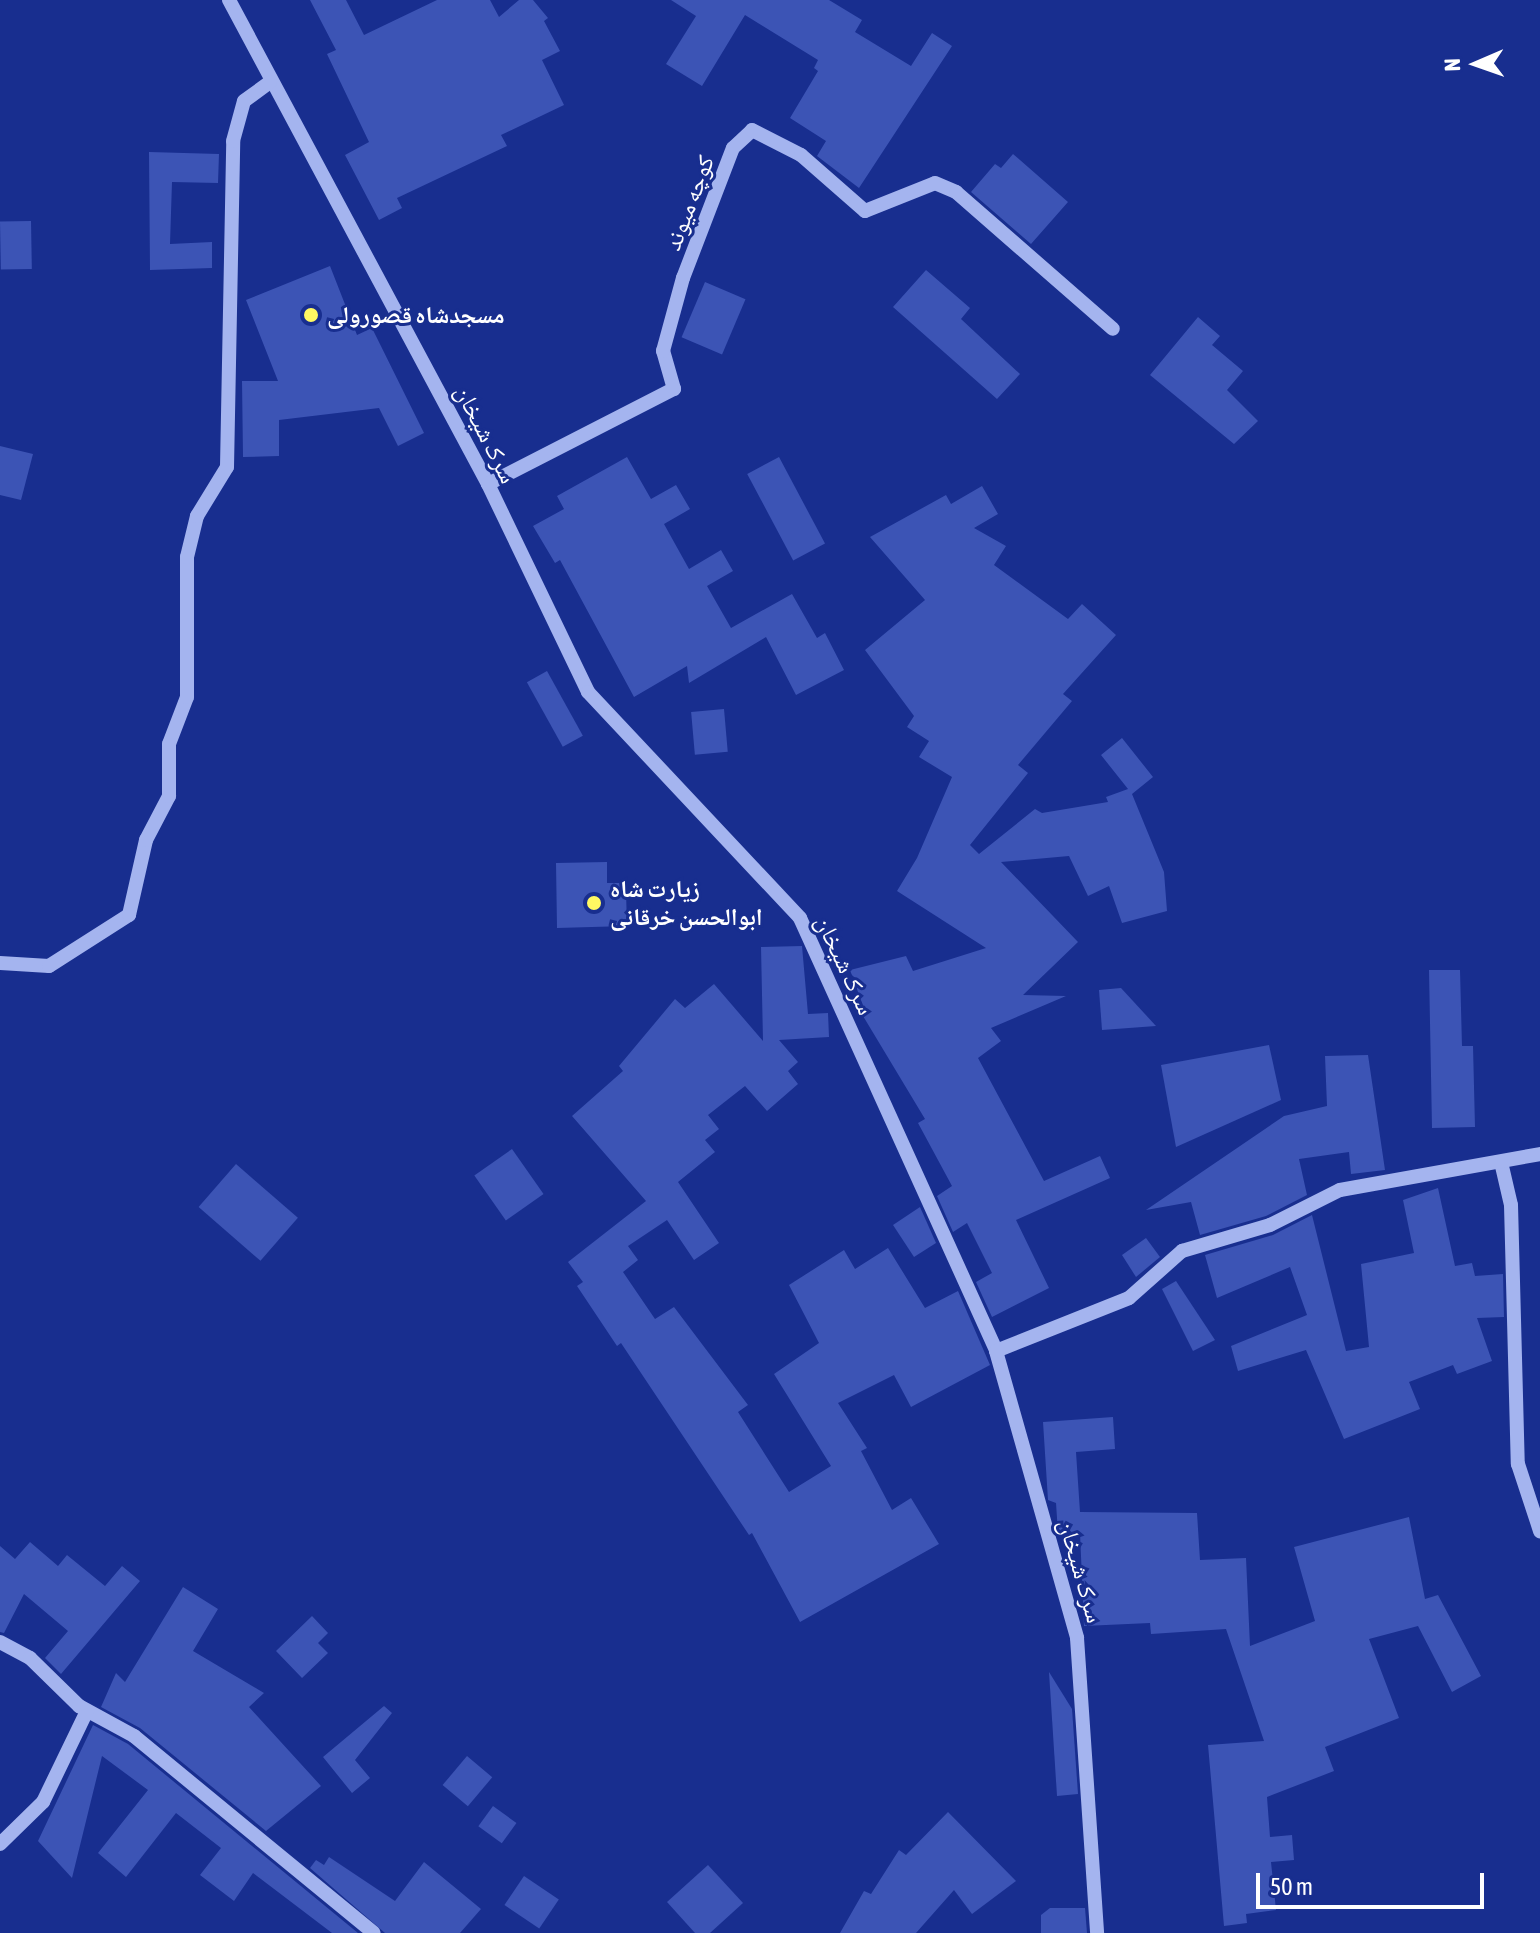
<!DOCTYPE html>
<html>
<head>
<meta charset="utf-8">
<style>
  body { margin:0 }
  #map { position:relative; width:1540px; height:1933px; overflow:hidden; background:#182e8f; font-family:"Asap Condensed","Noto Naskh Arabic",sans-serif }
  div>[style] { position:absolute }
  .building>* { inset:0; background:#3c54b5; transform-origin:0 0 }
  .minor>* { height:14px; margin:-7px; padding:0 7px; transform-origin:7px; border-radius:7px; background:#a4b4ef }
  .dots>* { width:22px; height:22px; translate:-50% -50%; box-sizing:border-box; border:4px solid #182e8f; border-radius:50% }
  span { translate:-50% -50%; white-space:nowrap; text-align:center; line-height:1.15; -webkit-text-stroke:6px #182e8f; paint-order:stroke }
  .street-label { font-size:24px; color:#fff }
  .poi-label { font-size:24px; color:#fff; font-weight:700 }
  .left { translate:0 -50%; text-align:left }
  .north { position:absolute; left:1436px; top:24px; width:80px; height:80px; -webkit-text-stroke:6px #182e8f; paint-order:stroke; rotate:268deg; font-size:22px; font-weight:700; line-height:32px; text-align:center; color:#fff }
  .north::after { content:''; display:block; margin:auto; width:28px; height:36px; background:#fff; clip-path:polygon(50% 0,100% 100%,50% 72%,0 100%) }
  .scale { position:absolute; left:1256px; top:1873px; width:228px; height:36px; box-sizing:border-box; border:4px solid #fff; border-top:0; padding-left:10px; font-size:24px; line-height:28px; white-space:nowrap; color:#fff; -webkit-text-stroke:6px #182e8f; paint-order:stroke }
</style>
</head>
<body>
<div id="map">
  <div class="building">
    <div style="clip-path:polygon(310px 0,346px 0,364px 35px,437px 0,490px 0,499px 17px,519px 0,533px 0,548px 18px,544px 21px,560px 51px,542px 60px,564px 105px,501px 135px,507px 146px,397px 198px,402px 208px,379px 220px,345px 155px,369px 142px,327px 54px,336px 50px)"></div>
    <div style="clip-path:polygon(671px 0,829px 0,862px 20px,855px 32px,911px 66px,932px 33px,952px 46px,859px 188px,817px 156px,826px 141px,790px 118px,818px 71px,814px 68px,818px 60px,745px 15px,702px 86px,666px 64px,696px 16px)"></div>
    <div style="clip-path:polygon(149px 152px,219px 154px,218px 183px,172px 182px,170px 244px,212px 242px,212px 268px,150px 270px)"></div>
    <div style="clip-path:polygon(1013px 154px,1068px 202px,1031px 244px,971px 192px,995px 164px,1001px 168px)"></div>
    <div style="left:31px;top:221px;width:48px;height:31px;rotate:89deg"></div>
    <div style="clip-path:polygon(330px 266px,357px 335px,372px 328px,424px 433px,398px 446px,379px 408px,279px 420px,279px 456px,243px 457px,242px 381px,278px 381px,246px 300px)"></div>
    <div style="clip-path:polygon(926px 270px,970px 308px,961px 319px,1020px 374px,997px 399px,893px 307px)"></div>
    <div style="left:705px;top:282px;width:44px;height:60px;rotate:23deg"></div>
    <div style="clip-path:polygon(1198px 317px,1220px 336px,1212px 345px,1243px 371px,1227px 390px,1258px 421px,1234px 444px,1150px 375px)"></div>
    <div style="clip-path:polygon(0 446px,33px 454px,21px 500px,0 495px)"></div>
    <div style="clip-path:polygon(627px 457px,651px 499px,676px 485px,690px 509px,664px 524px,689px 569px,721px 550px,733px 571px,707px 586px,731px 628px,792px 594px,817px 638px,825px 633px,844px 670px,796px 695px,766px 637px,689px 683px,687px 666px,634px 697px,560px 560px,555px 563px,533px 526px,564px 509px,557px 496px)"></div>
    <div style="left:779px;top:457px;width:98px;height:36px;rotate:62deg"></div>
    <div style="clip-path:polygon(982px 486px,998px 514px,974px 528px,1006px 546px,994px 565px,1068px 619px,1082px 604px,1116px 635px,1063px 694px,1072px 701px,1018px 765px,1028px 773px,970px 845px,979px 854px,1035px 809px,1042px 813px,1108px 802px,1106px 797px,1128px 789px,1101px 755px,1122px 738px,1153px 777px,1132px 794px,1164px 872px,1167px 911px,1122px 923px,1109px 886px,1088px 896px,1069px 856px,1001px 862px,1078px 942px,1023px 995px,1066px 996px,991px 1028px,1001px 1041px,978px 1058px,1044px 1181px,1100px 1156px,1110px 1178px,1016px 1220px,1049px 1288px,992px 1317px,976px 1282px,992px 1273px,967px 1223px,953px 1232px,937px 1196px,952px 1186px,918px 1123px,925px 1119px,860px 1011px,865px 1011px,850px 970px,906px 956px,913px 971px,986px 948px,897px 891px,917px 858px,952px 777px,919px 757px,929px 741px,907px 727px,914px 716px,865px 650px,925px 600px,870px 537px,946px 495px,951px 504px)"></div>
    <div style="left:547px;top:671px;width:74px;height:23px;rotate:61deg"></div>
    <div style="left:724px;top:709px;width:43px;height:33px;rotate:85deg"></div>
    <div style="clip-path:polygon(607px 862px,607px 883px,622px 883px,626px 891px,627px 926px,557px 928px,556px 863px)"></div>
    <div style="clip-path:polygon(802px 946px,808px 1014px,828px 1013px,829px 1037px,779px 1040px,798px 1062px,788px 1071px,798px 1084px,767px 1111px,745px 1086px,708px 1115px,719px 1129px,705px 1140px,715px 1152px,678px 1182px,719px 1243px,694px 1260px,667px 1220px,628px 1246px,638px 1260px,623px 1272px,655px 1319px,674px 1307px,748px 1405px,738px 1412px,789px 1492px,831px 1466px,774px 1374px,819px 1343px,789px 1285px,844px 1250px,855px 1269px,888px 1248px,925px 1308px,958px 1291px,990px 1365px,911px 1407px,894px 1375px,838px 1403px,867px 1448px,861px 1451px,892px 1510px,911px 1498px,939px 1544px,800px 1622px,752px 1533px,749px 1535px,621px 1343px,617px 1346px,577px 1286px,583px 1282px,568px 1262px,646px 1201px,572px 1116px,623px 1071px,619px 1066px,675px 999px,685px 1008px,714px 984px,763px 1041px,761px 947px)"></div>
    <div style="clip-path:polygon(1429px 970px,1460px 970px,1462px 1046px,1473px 1046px,1475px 1127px,1432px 1128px)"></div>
    <div style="clip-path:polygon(1121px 988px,1156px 1026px,1102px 1030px,1099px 990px)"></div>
    <div style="clip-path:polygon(1269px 1045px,1281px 1100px,1176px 1147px,1161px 1065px)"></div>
    <div style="clip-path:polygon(1368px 1055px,1385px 1170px,1351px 1174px,1349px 1152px,1299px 1159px,1307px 1195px,1266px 1216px,1200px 1235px,1191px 1202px,1146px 1210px,1284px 1116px,1327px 1106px,1325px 1056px)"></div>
    <div style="left:512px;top:1149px;width:55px;height:46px;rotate:55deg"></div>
    <div style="left:236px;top:1164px;width:82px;height:57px;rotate:41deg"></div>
    <div style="clip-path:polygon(1438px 1188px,1455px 1266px,1472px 1263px,1475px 1276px,1503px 1274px,1504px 1317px,1477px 1318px,1492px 1361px,1457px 1374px,1453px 1365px,1409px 1382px,1420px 1409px,1344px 1439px,1306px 1350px,1238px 1371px,1231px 1346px,1307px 1315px,1290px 1267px,1217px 1298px,1205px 1255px,1273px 1235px,1312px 1215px,1346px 1351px,1369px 1347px,1361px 1264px,1414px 1253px,1403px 1200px)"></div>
    <div style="clip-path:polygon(920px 1207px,936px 1243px,914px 1257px,893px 1225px)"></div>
    <div style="clip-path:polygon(1146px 1238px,1160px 1257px,1136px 1277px,1122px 1255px)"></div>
    <div style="clip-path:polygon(1176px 1281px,1215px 1340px,1193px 1351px,1162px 1289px)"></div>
    <div style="clip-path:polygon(1113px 1417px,1115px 1449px,1076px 1452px,1080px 1512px,1197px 1513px,1200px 1560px,1246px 1558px,1250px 1646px,1315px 1621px,1294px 1547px,1409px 1517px,1425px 1599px,1438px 1595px,1481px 1676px,1452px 1692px,1418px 1626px,1369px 1639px,1399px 1718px,1325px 1747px,1334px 1771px,1267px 1797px,1270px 1837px,1292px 1835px,1294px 1860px,1271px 1862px,1276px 1910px,1246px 1914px,1247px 1923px,1224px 1926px,1208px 1745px,1264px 1741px,1226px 1629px,1151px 1634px,1150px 1623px,1084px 1626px,1080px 1533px,1058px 1533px,1056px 1503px,1048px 1500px,1043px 1422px)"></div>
    <div style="clip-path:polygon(30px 1542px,58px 1566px,67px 1555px,105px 1586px,122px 1566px,140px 1581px,61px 1674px,45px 1658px,68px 1631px,24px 1594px,4px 1633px,0 1632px,0 1546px,15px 1559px)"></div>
    <div style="clip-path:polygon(183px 1587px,218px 1609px,193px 1651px,264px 1693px,249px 1707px,321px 1786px,266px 1831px,140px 1728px,101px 1707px,116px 1673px,125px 1682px)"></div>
    <div style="clip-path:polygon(312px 1616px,328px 1633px,318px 1643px,328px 1653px,302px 1678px,276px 1651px)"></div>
    <div style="clip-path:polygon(1049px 1672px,1072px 1709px,1078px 1794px,1057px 1796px)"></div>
    <div style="clip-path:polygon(384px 1706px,392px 1713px,355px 1760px,370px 1778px,352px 1793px,323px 1757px)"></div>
    <div style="clip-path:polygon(93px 1725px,128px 1744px,358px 1933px,332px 1933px,253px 1873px,234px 1901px,200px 1875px,221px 1848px,176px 1813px,126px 1877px,98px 1853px,148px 1790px,102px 1756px,72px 1878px,38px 1841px)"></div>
    <div style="left:467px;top:1756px;width:33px;height:38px;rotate:40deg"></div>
    <div style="left:493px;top:1806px;width:29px;height:25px;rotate:36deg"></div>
    <div style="clip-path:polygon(948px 1812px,1016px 1881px,972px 1914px,954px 1890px,916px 1933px,840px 1933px,864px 1891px,871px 1894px,899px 1850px,906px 1855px)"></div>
    <div style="clip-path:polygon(329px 1857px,395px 1901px,424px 1862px,481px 1909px,460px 1933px,385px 1933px,310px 1868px,316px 1860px,324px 1865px)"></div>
    <div style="clip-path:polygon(708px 1865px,743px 1903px,710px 1933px,695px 1933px,667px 1902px)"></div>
    <div style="left:524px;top:1876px;width:42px;height:35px;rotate:34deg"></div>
    <div style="clip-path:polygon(1050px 1908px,1085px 1908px,1087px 1933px,1041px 1933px,1041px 1915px)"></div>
  </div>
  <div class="minor">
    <div style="left:229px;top:0;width:549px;rotate:61.85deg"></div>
    <div style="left:488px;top:484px;width:231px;rotate:64.3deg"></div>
    <div style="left:588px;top:692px;width:310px;rotate:46.8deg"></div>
    <div style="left:800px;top:918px;width:475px;rotate:65.6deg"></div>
    <div style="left:996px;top:1351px;width:298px;rotate:74.2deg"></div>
    <div style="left:1077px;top:1638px;width:296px;rotate:86.1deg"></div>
    <div style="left:488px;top:484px;width:209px;rotate:-27.1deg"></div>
    <div style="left:674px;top:389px;width:40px;rotate:-106deg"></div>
    <div style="left:663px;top:351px;width:76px;rotate:-74.7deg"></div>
    <div style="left:683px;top:278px;width:139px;rotate:-69deg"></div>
    <div style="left:733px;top:148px;width:26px;rotate:-43deg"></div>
    <div style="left:752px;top:130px;width:55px;rotate:27deg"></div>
    <div style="left:801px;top:155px;width:85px;rotate:41.2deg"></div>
    <div style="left:865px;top:211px;width:75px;rotate:-21.8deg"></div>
    <div style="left:935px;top:183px;width:23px;rotate:23deg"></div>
    <div style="left:956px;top:192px;width:208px;rotate:41.1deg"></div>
    <div style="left:0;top:963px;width:49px;rotate:3.5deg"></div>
    <div style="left:49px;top:966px;width:95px;rotate:-32.5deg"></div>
    <div style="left:129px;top:915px;width:77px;rotate:-77.2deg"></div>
    <div style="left:146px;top:840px;width:50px;rotate:-62.4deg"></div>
    <div style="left:169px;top:796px;width:52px;rotate:-90deg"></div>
    <div style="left:169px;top:744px;width:50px;rotate:-69deg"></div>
    <div style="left:187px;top:697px;width:140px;rotate:-90deg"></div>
    <div style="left:187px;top:557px;width:42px;rotate:-76.3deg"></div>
    <div style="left:197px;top:516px;width:57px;rotate:-58.5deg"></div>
    <div style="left:227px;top:467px;width:326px;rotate:-88.9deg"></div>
    <div style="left:233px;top:141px;width:41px;rotate:-74.6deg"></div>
    <div style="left:244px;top:101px;width:32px;rotate:-36deg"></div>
    <div style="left:1501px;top:1162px;width:44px;rotate:76.9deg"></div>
    <div style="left:1511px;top:1205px;width:259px;rotate:88.5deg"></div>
    <div style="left:1518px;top:1464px;width:71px;rotate:71.8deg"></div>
    <div style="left:996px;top:1351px;width:143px;rotate:-21.7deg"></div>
    <div style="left:1129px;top:1298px;width:71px;rotate:-41.6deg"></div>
    <div style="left:1182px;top:1251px;width:92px;rotate:-16.5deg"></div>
    <div style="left:1270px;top:1225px;width:78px;rotate:-26.6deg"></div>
    <div style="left:1340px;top:1190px;width:203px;rotate:-10.2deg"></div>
    <div style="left:0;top:1642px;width:34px;rotate:28deg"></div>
    <div style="left:30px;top:1658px;width:69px;rotate:44.4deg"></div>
    <div style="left:79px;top:1706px;width:63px;rotate:28.6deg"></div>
    <div style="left:134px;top:1736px;width:310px;rotate:39.4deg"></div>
    <div style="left:0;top:1844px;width:60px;rotate:-44.3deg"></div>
    <div style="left:43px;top:1802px;width:101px;rotate:-64.2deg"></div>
  </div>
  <div class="dots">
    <div style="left:311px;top:315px;background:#fff862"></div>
    <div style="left:594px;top:903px;background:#fff862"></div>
  </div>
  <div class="street-label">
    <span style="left:689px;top:203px;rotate:-69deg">کوچه میوند</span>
    <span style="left:486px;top:434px;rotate:63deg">سرک شیخان</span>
    <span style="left:845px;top:965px;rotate:65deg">سرک شیخان</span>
    <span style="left:1081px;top:1571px;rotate:74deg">سرک شیخان</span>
  </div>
  <div class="poi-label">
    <span class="left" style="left:327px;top:315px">مسجدشاه قصورولی</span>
    <span class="left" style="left:610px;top:903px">زیارت شاه<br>ابوالحسن خرقانی</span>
  </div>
  <div class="north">N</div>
  <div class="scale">50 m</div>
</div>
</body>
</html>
